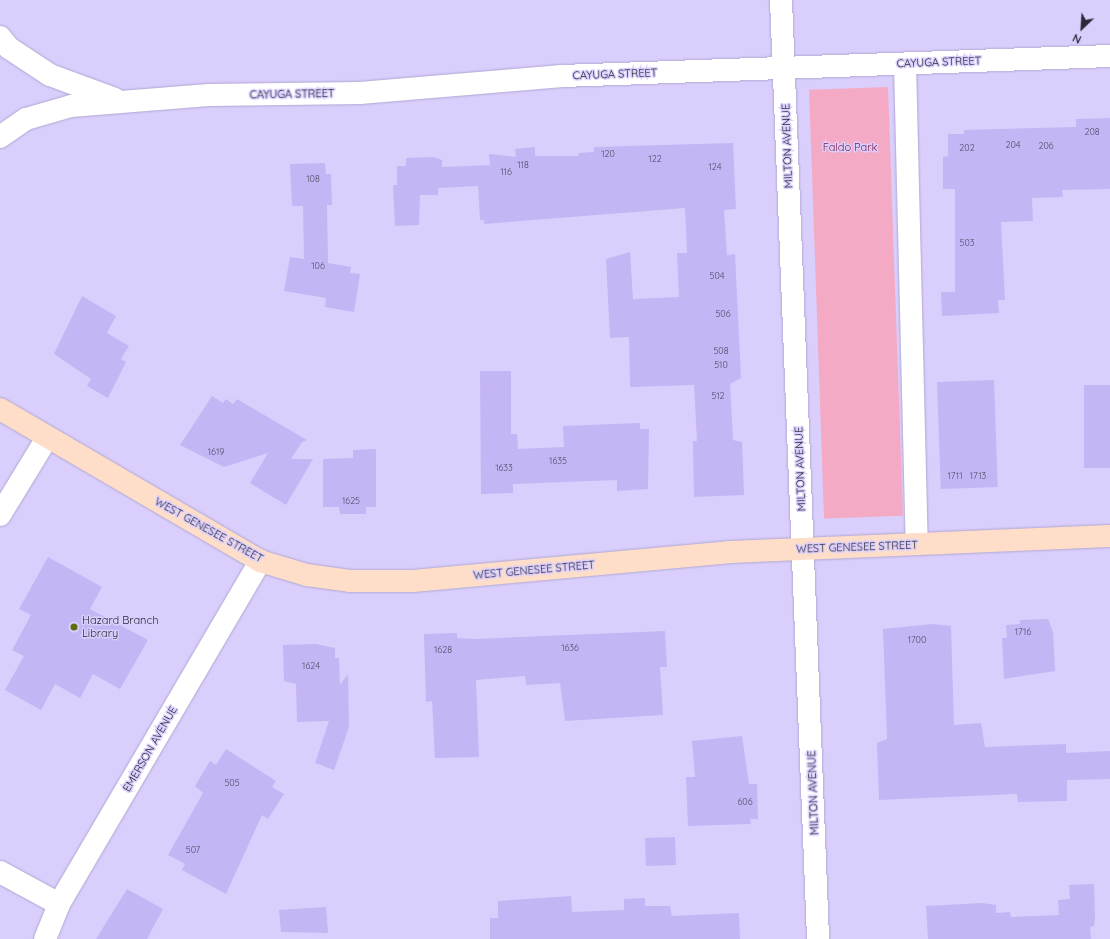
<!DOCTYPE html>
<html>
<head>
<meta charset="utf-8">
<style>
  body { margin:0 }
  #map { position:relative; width:1110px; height:939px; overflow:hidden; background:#dacffc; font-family:Quicksand,sans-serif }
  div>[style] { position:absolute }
  .green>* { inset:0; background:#f4aac5; transform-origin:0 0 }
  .building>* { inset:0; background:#c4b5f4; transform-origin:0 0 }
  .roads { filter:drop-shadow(0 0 1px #b1a7d2) drop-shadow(0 0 1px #b1a7d2) }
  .minor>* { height:22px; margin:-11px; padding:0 11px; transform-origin:11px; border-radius:11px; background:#fff }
  .tertiary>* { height:22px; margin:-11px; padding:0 11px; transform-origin:11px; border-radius:11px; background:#fff }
  .primary>* { height:22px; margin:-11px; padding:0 11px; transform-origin:11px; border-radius:11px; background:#fedec8 }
  .dots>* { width:11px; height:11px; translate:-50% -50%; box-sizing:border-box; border:2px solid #dacffc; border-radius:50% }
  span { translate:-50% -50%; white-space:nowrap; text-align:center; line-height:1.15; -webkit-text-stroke:3px #dacffc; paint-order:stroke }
  .number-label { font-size:9px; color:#524b68 }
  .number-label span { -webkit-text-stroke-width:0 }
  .street-label { font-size:11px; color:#2c2839 }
  .park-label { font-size:11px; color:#821d4f }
  .poi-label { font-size:11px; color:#2c2839 }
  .left { translate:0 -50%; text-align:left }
  .north { position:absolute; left:1062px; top:8px; width:40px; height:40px; -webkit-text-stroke:3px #dacffc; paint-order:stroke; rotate:205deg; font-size:11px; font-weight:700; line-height:16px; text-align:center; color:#2c2839 }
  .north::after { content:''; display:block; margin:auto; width:14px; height:18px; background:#2c2839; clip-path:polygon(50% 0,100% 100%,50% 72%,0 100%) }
</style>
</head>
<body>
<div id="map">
  <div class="green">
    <div style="left:888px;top:87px;width:429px;height:79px;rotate:88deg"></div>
  </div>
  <div class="building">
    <div style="clip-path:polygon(1110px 118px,1110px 189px,1062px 190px,1063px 197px,1032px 198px,1033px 221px,1001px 222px,1005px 300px,998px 300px,999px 313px,942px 316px,941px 292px,955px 292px,955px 189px,943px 189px,943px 157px,948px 156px,948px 134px,964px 134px,964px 130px,1076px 127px,1076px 119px)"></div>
    <div style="clip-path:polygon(733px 143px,736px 209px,724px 210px,727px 255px,735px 254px,741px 378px,730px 384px,733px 440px,742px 442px,744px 495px,694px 497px,693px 441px,697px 441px,694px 385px,630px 387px,629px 337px,610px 338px,606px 259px,630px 252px,633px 299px,679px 297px,677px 253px,687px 253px,685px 208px,484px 224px,484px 220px,480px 220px,478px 186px,438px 188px,438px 195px,420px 195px,419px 225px,395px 226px,393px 185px,397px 185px,397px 166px,406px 166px,406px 158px,434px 157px,442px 160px,442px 167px,490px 165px,489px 154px,516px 157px,515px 149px,535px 147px,535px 156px,579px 156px,578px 153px,594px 152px,594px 147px)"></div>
    <div style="clip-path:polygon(325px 163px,326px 174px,331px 174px,332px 205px,327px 205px,328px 263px,351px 267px,350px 273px,360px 274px,354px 312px,325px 307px,326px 298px,284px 291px,290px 257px,304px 259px,303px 206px,292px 206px,290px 164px)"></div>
    <div style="clip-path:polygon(82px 296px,116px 316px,107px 333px,129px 346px,121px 359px,126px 362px,108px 398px,87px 386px,91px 379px,54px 354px)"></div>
    <div style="clip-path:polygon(480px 371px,511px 371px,511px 434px,517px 434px,518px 449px,564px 447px,563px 426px,640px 423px,640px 429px,649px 429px,648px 489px,617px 491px,617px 480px,513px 484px,513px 493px,481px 494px)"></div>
    <div style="left:994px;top:380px;width:107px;height:57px;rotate:88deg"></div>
    <div style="left:1110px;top:385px;width:83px;height:26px;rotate:90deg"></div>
    <div style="clip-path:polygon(212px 396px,223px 403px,226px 399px,233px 404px,237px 399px,307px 440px,302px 442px,291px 459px,313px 459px,286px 505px,250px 483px,268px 453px,224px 467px,180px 445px)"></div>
    <div style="clip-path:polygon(376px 449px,376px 507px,366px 507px,366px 514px,340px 514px,339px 507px,323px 507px,323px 459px,353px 458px,353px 450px)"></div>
    <div style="clip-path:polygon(48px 557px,102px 587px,90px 609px,148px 640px,120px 689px,93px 674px,80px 698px,55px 684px,41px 710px,5px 690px,24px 656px,12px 650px,31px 615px,19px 609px)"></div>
    <div style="clip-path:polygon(1048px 619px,1053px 632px,1055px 671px,1004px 679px,1002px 638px,1007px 638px,1006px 625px,1020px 624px,1020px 620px)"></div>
    <div style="clip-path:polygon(932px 624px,951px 626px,954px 725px,981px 723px,985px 747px,1066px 744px,1066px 753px,1110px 751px,1110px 779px,1067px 780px,1067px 801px,1018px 802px,1017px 794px,879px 800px,877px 743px,887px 739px,883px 629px)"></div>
    <div style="clip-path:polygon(665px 631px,667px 667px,660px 667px,663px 715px,565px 721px,560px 683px,526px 685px,525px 676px,476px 680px,479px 757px,435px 758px,432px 701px,426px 702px,424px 634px,457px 633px,457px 638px,475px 639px)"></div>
    <div style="clip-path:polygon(316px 644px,335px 648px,335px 658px,339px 658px,340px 685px,348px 674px,349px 727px,334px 770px,315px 763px,329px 721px,297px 722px,296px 684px,284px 681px,283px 645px)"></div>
    <div style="clip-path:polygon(742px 736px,749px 784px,757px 784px,758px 819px,750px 819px,751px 824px,688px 826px,686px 777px,695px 777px,692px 741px)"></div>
    <div style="clip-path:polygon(226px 749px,276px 781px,272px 787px,284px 794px,268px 819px,262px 815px,226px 894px,182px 870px,185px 864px,168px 855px,203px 793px,195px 786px,210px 761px,216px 765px)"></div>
    <div style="left:675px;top:837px;width:28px;height:30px;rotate:88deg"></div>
    <div style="clip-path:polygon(1094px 884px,1095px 919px,1094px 926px,1090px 927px,1091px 939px,928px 939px,926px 906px,982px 903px,996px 905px,996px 913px,1010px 912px,1011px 917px,1059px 915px,1058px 900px,1070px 899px,1069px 885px)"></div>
    <div style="clip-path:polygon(127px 889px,163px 909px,147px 939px,96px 939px)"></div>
    <div style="clip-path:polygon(571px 896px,572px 912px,624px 910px,624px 899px,645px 898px,645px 906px,670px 906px,672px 916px,739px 913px,740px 939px,490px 939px,490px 918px,498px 918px,498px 901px)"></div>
    <div style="clip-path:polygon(326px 907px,328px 933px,281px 932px,279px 910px)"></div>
  </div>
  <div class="roads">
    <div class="minor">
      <div style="left:0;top:37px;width:14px;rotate:51deg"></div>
      <div style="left:9px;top:48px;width:49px;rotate:33.4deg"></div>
      <div style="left:50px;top:75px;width:69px;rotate:20.3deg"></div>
      <div style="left:905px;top:64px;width:480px;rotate:88.6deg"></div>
      <div style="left:0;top:137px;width:32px;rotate:-35deg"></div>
      <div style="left:26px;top:119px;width:47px;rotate:-16.1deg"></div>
      <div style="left:71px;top:106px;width:138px;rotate:-4.6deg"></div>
      <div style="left:209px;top:95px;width:151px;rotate:-0.8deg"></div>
      <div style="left:360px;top:93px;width:203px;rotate:-4.8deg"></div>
      <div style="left:562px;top:76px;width:548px;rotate:-2.09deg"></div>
      <div style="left:0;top:515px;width:90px;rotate:-58.6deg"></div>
      <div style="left:0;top:872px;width:67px;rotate:28.5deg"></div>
      <div style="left:45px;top:939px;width:38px;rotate:-68deg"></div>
      <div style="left:59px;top:904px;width:398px;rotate:-59.6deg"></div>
    </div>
    <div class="tertiary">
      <div style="left:781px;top:0;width:940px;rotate:87.74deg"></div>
    </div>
    <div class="primary">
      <div style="left:0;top:409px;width:301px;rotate:30.3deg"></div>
      <div style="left:260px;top:561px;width:49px;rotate:16.6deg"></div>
      <div style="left:307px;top:575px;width:43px;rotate:7.9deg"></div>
      <div style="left:350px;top:581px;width:63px"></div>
      <div style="left:413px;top:581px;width:317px;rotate:-5.2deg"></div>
      <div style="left:729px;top:552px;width:381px;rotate:-2.4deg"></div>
    </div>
  </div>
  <div class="dots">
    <div style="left:74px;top:627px;background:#626c11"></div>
  </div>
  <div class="number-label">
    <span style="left:1092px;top:132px">208</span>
    <span style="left:1013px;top:145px">204</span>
    <span style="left:1046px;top:146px">206</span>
    <span style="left:967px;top:148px">202</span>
    <span style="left:608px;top:154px">120</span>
    <span style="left:655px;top:159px">122</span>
    <span style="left:523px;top:165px">118</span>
    <span style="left:715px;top:167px">124</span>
    <span style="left:506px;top:172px">116</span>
    <span style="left:313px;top:179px">108</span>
    <span style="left:967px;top:243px">503</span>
    <span style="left:318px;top:266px">106</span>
    <span style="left:717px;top:276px">504</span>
    <span style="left:723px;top:314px">506</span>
    <span style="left:721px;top:351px">508</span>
    <span style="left:721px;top:365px">510</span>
    <span style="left:718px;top:396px">512</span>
    <span style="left:216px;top:452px">1619</span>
    <span style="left:558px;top:461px">1635</span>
    <span style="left:504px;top:468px">1633</span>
    <span style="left:955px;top:476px">1711</span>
    <span style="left:978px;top:476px">1713</span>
    <span style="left:351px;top:501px">1625</span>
    <span style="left:1023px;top:632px">1716</span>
    <span style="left:917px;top:640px">1700</span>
    <span style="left:570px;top:648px">1636</span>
    <span style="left:443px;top:650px">1628</span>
    <span style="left:311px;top:666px">1624</span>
    <span style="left:232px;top:783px">505</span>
    <span style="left:745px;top:802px">606</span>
    <span style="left:193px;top:850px">507</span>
  </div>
  <div class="street-label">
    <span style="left:939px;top:62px;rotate:-2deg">CAYUGA STREET</span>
    <span style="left:615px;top:74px;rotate:-2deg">CAYUGA STREET</span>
    <span style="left:292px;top:94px;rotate:-1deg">CAYUGA STREET</span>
    <span style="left:787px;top:146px;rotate:-92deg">MILTON AVENUE</span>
    <span style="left:800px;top:469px;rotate:-92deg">MILTON AVENUE</span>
    <span style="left:209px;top:530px;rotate:29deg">WEST GENESEE STREET</span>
    <span style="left:857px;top:547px;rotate:-2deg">WEST GENESEE STREET</span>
    <span style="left:534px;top:570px;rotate:-5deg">WEST GENESEE STREET</span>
    <span style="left:150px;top:749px;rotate:-60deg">EMERSON AVENUE</span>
    <span style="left:813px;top:793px;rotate:-92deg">MILTON AVENUE</span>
  </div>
  <div class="park-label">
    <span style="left:850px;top:147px">Faldo Park</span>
  </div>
  <div class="poi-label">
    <span class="left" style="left:82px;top:627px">Hazard Branch<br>Library</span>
  </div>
  <div class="north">N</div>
</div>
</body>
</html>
